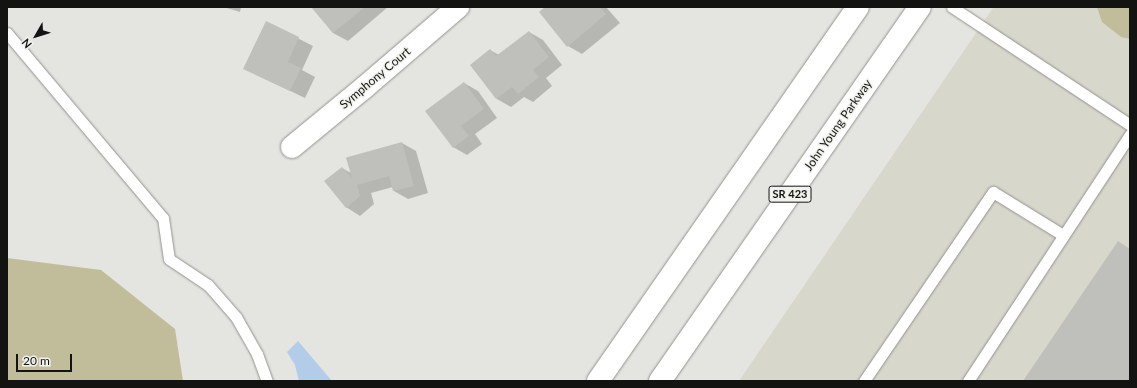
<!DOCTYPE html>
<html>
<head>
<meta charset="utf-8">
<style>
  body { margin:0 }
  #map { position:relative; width:1137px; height:388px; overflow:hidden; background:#e4e4e0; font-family:Lato,sans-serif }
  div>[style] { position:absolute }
  .built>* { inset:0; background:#d8d7cc }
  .green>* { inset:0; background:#c1bd9b }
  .water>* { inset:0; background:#b3cce9 }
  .shadow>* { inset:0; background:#0003 }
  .building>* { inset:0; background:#bfbfbb }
  .roads { filter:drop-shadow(0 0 1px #93928f) drop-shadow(0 0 1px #93928f) }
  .service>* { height:11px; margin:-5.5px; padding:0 5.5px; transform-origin:5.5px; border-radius:5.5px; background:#fff }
  .minor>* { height:22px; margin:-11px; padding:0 11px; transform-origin:11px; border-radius:11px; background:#fff }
  .primary>* { height:22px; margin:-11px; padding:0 11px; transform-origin:11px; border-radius:11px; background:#fff }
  span { translate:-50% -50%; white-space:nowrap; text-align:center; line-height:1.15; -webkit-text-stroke:3px #f1f1ed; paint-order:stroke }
  .shield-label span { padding:1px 3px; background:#f1f1ed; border:1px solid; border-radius:3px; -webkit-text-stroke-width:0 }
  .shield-label { font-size:11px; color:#131312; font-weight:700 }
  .street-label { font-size:12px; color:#131312 }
  .frame { position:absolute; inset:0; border:8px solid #131312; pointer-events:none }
  .north { position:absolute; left:16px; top:16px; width:40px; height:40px; -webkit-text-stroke:3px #f1f1ed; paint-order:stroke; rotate:231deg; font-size:11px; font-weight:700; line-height:16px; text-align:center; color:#131312 }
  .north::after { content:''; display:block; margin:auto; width:14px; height:18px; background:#131312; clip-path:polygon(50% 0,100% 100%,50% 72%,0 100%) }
  .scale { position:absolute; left:16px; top:354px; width:56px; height:18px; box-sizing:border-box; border:2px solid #131312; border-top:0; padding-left:5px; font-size:12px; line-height:14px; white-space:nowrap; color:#131312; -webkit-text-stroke:3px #f1f1ed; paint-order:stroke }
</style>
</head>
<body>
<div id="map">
  <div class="built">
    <div style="clip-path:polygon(992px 7px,1130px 7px,1130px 381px,739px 381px,993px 8px)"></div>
  </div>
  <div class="green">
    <div style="clip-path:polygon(1097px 7px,1130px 7px,1130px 39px,1121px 37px,1102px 22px)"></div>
    <div style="clip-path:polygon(7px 258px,101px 270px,175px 329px,183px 381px,7px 381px)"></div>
  </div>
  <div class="water">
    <div style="clip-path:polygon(298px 341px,332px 381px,299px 381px,295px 365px,287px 352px)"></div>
  </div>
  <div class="shadow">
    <div style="clip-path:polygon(223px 7px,241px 7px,240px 12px)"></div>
    <div style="clip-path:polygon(312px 7px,388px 7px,348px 41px,333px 33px)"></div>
    <div style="clip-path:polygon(546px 7px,606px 7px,620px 23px,582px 54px,568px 46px)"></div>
    <div style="clip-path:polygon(266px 22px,313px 46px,302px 70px,315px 77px,305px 98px,259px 76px)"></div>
    <div style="clip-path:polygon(529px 32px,543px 40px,562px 65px,546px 78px,552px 86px,533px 102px,524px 97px,511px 107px,497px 99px,471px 65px,490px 50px,499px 55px)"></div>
    <div style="clip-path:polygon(464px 83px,478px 91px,497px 118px,475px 134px,482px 144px,467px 155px,453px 147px)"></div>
    <div style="clip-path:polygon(402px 143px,416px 151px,428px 193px,408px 199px,394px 191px,393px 187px,371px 193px,374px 204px,360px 216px,346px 207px,342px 168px,351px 173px)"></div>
  </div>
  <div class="building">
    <div style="clip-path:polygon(311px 7px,365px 7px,333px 33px)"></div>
    <div style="clip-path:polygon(545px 7px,600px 7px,606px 14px,567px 47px,539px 12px)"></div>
    <div style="clip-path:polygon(266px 21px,299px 37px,288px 62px,301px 68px,290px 91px,243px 69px)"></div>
    <div style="clip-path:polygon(529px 31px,549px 57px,533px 70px,539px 77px,518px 94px,512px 87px,496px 99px,470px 65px,490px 49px,496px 56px)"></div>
    <div style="clip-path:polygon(464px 82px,484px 109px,461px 126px,469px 136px,453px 148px,425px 111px)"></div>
    <div style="clip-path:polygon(402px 142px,414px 186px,393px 191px,389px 176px,357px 185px,360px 196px,346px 208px,324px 181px,342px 167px,352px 178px,346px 158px,348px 157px)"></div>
    <div style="clip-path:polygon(1118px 241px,1130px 249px,1130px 381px,1023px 381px)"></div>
  </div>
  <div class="roads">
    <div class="service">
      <div style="left:952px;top:7px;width:214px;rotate:33.5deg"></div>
      <div style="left:7px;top:33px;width:242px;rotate:49.9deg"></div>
      <div style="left:163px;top:218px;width:41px;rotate:81.7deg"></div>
      <div style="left:169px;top:259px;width:47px;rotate:33.7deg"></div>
      <div style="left:208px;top:285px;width:43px;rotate:48.8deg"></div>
      <div style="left:236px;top:317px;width:43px;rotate:60.4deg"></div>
      <div style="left:257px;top:354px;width:29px;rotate:70deg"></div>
      <div style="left:864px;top:381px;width:229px;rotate:-55.7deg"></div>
      <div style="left:993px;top:192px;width:82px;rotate:31.6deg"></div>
      <div style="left:968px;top:381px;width:295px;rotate:-56.7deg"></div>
    </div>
    <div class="minor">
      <div style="left:292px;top:147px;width:94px;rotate:-39.4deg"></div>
      <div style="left:365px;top:87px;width:123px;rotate:-40.7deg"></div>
    </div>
    <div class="primary">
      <div style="left:598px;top:381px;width:455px;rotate:-55.2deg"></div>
      <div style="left:660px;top:381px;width:455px;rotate:-55.2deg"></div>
    </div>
  </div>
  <div class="shield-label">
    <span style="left:790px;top:194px">SR 423</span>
  </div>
  <div class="street-label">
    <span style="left:375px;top:78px;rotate:-40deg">Symphony Court</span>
    <span style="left:838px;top:125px;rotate:-55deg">John Young Parkway</span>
  </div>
  <div class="frame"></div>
  <div class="north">N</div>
  <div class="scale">20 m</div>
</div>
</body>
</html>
